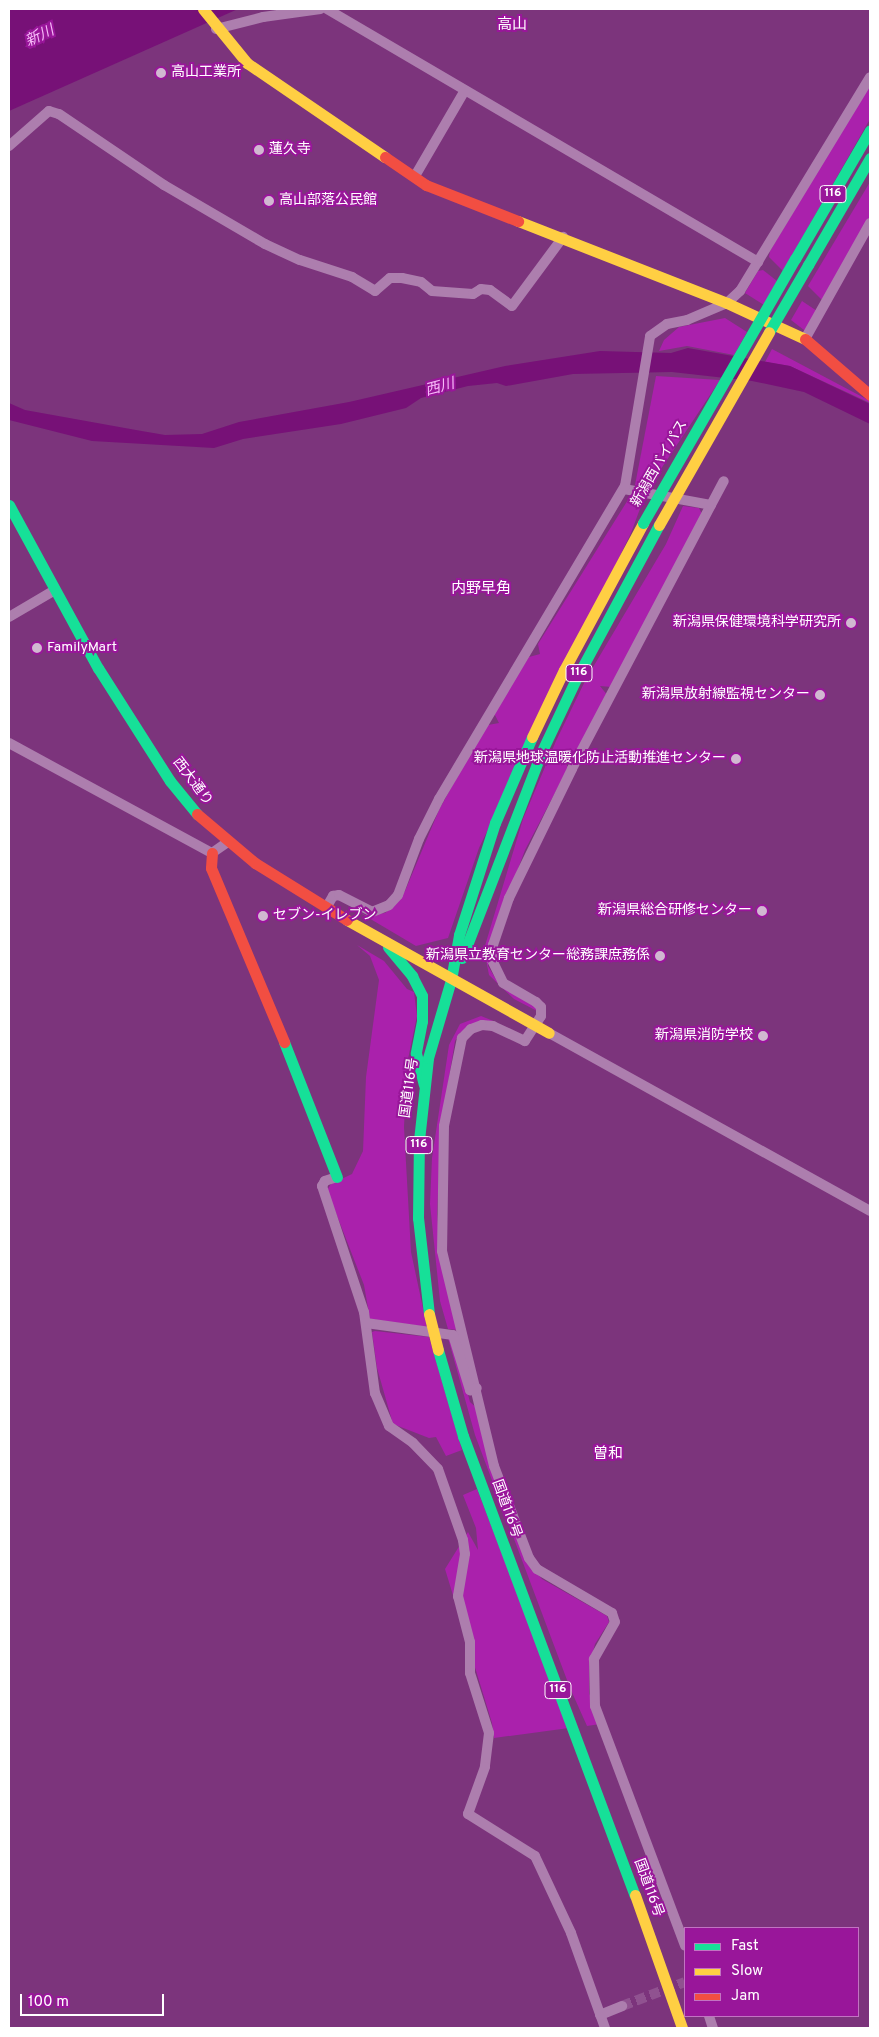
<!DOCTYPE html>
<html>
<head>
<meta charset="utf-8">
<style>
  body { margin:0 }
  #map { position:relative; width:879px; height:2037px; overflow:hidden; background:#7c347c; font-family:Overpass,"Noto Sans JP",sans-serif }
  div>[style] { position:absolute }
  .green>* { inset:0; background:#aa21ac }
  .water>* { inset:0; background:#717 }
  .street-tunnel>* { height:10px; margin-top:-5px; transform-origin:0; background:repeating-linear-gradient(90deg,#905290 0 10px,transparent 0 15px) }
  .street>* { height:10px; margin:-5px; padding:0 5px; transform-origin:5px; border-radius:5px; background:#ad7eae }
  .fast>* { height:11px; margin:-5.5px; padding:0 5.5px; transform-origin:5.5px; border-radius:5.5px; background:#16e098 }
  .slow>* { height:11px; margin:-5.5px; padding:0 5.5px; transform-origin:5.5px; border-radius:5.5px; background:#ffcf43 }
  .jam>* { height:11px; margin:-5.5px; padding:0 5.5px; transform-origin:5.5px; border-radius:5.5px; background:#f24e42 }
  .fast-bridge>* { height:11px; margin:-5.5px; padding:0 5.5px; transform-origin:5.5px; border-radius:5.5px; background:#16e098 }
  .slow-bridge>* { height:11px; margin:-5.5px; padding:0 5.5px; transform-origin:5.5px; border-radius:5.5px; background:#ffcf43 }
  .dots>* { width:14px; height:14px; translate:-50% -50%; box-sizing:border-box; border:2px solid #99169a; border-radius:50% }
  span { translate:-50% -50%; white-space:nowrap; text-align:center; line-height:1.15; -webkit-text-stroke:4px #99169a; paint-order:stroke }
  .shield-label span { padding:1px 4px; background:#99169a; border:1px solid; border-radius:4px; -webkit-text-stroke-width:0 }
  .shield-label { font-size:12px; color:#fff; font-weight:700 }
  .poi-label { font-size:14px; color:#fff }
  .left { translate:0 -50%; text-align:left }
  .right { translate:-100% -50%; text-align:right }
  .street-label { font-size:14px; color:#fff }
  .neighbourhood-label { font-size:15px; color:#fff }
  .water-label { font-size:15px; color:#f7baf9; font-style:italic }
  .frame { position:absolute; inset:0; border:10px solid #fff; pointer-events:none }
  .legend { position:absolute; left:684px; top:1927px; width:175px; height:90px; box-sizing:border-box; background:#99169a; border:1px solid #c273c2; margin:0; padding:6px 9px; list-style:none; font-size:15px; color:#fff }
  .legend li { display:flex; align-items:center; gap:10px; height:25px }
  .legend b { width:25px; border:1px solid #c273c2 }
  .scale { position:absolute; left:20px; top:1994px; width:144px; height:22px; box-sizing:border-box; border:2px solid #fff; border-top:0; padding-left:6px; font-size:15px; line-height:18px; white-space:nowrap; color:#fff; -webkit-text-stroke:4px #99169a; paint-order:stroke }
</style>
</head>
<body>
<div id="map">
  <div class="green">
    <div style="clip-path:polygon(870px 83px,870px 119px,783px 271px,769px 257px,770px 251px)"></div>
    <div style="clip-path:polygon(870px 182px,870px 220px,823px 301px,808px 286px)"></div>
    <div style="clip-path:polygon(763px 270px,777px 281px,764px 305px,745px 293px,758px 271px)"></div>
    <div style="clip-path:polygon(802px 301px,817px 311px,808px 329px,804px 330px,791px 320px)"></div>
    <div style="clip-path:polygon(725px 318px,747px 332px,734px 355px,687px 346px,659px 351px,664px 340px,679px 327px)"></div>
    <div style="clip-path:polygon(772px 349px,870px 401px,870px 403px,790px 366px,765px 362px)"></div>
    <div style="clip-path:polygon(656px 376px,720px 380px,647px 490px,635px 485px)"></div>
    <div style="clip-path:polygon(631px 495px,644px 498px,631px 533px,479px 848px,448px 938px,416px 946px,357px 911px,365px 915px,385px 913px,396px 904px,405px 891px,439px 810px,469px 755px,488px 725px,499px 723px,494px 713px,529px 657px,540px 654px,538px 644px)"></div>
    <div style="clip-path:polygon(683px 506px,699px 508px,702px 514px,612px 687px,600px 686px,608px 696px,574px 757px,564px 759px,568px 768px,525px 850px,488px 949px,488px 966px,497px 981px,538px 1008px,537px 1011px,514px 999px,489px 975px,484px 949px,523px 819px,556px 741px,586px 679px,666px 544px)"></div>
    <div style="clip-path:polygon(357px 945px,384px 961px,407px 989px,414px 992px,417px 1016px,407px 1064px,404px 1127px,411px 1252px,427px 1327px,370px 1319px,364px 1285px,327px 1190px,331px 1184px,352px 1174px,363px 1151px,366px 1077px,379px 980px,370px 956px)"></div>
    <div style="clip-path:polygon(481px 1016px,496px 1022px,461px 1032px,455px 1041px,441px 1126px,437px 1214px,441px 1259px,458px 1330px,448px 1329px,440px 1301px,430px 1204px,432px 1158px,449px 1045px,460px 1024px)"></div>
    <div style="clip-path:polygon(375px 1331px,429px 1337px,462px 1450px,446px 1456px,436px 1437px,429px 1438px,393px 1424px,377px 1368px,372px 1332px)"></div>
    <div style="clip-path:polygon(448px 1338px,454px 1341px,470px 1402px,479px 1410px,532px 1568px,542px 1579px,607px 1616px,609px 1622px,595px 1644px,589px 1666px,589px 1693px,600px 1724px,587px 1726px,570px 1688px,475px 1435px)"></div>
    <div style="clip-path:polygon(477px 1489px,569px 1728px,494px 1738px,492px 1723px,445px 1569px,468px 1532px,478px 1550px,476px 1528px,463px 1495px)"></div>
  </div>
  <div class="water">
    <div style="clip-path:polygon(9px 9px,238px 9px,9px 111px)"></div>
    <div style="clip-path:polygon(688px 348px,790px 366px,870px 404px,870px 424px,804px 392px,752px 381px,672px 372px,573px 374px,506px 386px,497px 383px,468px 386px,421px 398px,406px 408px,341px 424px,243px 439px,214px 448px,92px 441px,9px 420px,9px 403px,25px 410px,136px 430px,165px 435px,202px 434px,239px 422px,349px 402px,505px 366px,600px 351px,671px 353px)"></div>
  </div>
  <div class="street-tunnel">
    <div style="left:622px;top:2006px;width:67px;rotate:-20.9deg"></div>
  </div>
  <div class="street">
    <div style="left:327px;top:9px;width:500px;rotate:30.4deg"></div>
    <div style="left:216px;top:29px;width:49px;rotate:-14.3deg"></div>
    <div style="left:263px;top:17px;width:58px;rotate:-8deg"></div>
    <div style="left:9px;top:146px;width:53px;rotate:-41.2deg"></div>
    <div style="left:49px;top:111px;width:10px;rotate:17deg"></div>
    <div style="left:59px;top:114px;width:127px;rotate:34.1deg"></div>
    <div style="left:164px;top:185px;width:117px;rotate:30.3deg"></div>
    <div style="left:265px;top:244px;width:38px;rotate:25deg"></div>
    <div style="left:300px;top:260px;width:55px;rotate:18.1deg"></div>
    <div style="left:352px;top:277px;width:27px;rotate:31deg"></div>
    <div style="left:375px;top:291px;width:20px;rotate:-41deg"></div>
    <div style="left:390px;top:278px;width:12px"></div>
    <div style="left:402px;top:278px;width:19px;rotate:12deg"></div>
    <div style="left:421px;top:282px;width:14px;rotate:39deg"></div>
    <div style="left:432px;top:291px;width:41px;rotate:4.2deg"></div>
    <div style="left:473px;top:294px;width:9px;rotate:-32deg"></div>
    <div style="left:481px;top:289px;width:9px;rotate:6deg"></div>
    <div style="left:490px;top:290px;width:27px;rotate:36deg"></div>
    <div style="left:512px;top:306px;width:86px;rotate:-53.5deg"></div>
    <div style="left:415px;top:176px;width:99px;rotate:-59.8deg"></div>
    <div style="left:805px;top:339px;width:133px;rotate:-60.7deg"></div>
    <div style="left:624px;top:489px;width:88px;rotate:10.4deg"></div>
    <div style="left:711px;top:505px;width:298px;rotate:117.8deg"></div>
    <div style="left:572px;top:769px;width:144px;rotate:116deg"></div>
    <div style="left:509px;top:898px;width:50px;rotate:108.8deg"></div>
    <div style="left:493px;top:945px;width:15px;rotate:94deg"></div>
    <div style="left:492px;top:960px;width:25px;rotate:64deg"></div>
    <div style="left:503px;top:983px;width:38px;rotate:30deg"></div>
    <div style="left:536px;top:1002px;width:7px;rotate:45deg"></div>
    <div style="left:541px;top:1007px;width:9px;rotate:90deg"></div>
    <div style="left:541px;top:1016px;width:30px;rotate:123deg"></div>
    <div style="left:525px;top:1041px;width:35px;rotate:-155deg"></div>
    <div style="left:493px;top:1026px;width:11px;rotate:-175deg"></div>
    <div style="left:482px;top:1025px;width:12px;rotate:160deg"></div>
    <div style="left:471px;top:1029px;width:13px;rotate:135deg"></div>
    <div style="left:462px;top:1038px;width:90px;rotate:101.6deg"></div>
    <div style="left:444px;top:1126px;width:125px;rotate:90.9deg"></div>
    <div style="left:442px;top:1251px;width:221px;rotate:76.4deg"></div>
    <div style="left:494px;top:1466px;width:98px;rotate:69.2deg"></div>
    <div style="left:529px;top:1558px;width:14px;rotate:54deg"></div>
    <div style="left:537px;top:1569px;width:87px;rotate:30.4deg"></div>
    <div style="left:612px;top:1613px;width:9px;rotate:72deg"></div>
    <div style="left:615px;top:1622px;width:43px;rotate:119.6deg"></div>
    <div style="left:594px;top:1659px;width:47px;rotate:88.8deg"></div>
    <div style="left:595px;top:1706px;width:256px;rotate:69.4deg"></div>
    <div style="left:711px;top:505px;width:27px;rotate:-62deg"></div>
    <div style="left:9px;top:617px;width:53px;rotate:-30.4deg"></div>
    <div style="left:9px;top:743px;width:231px;rotate:28.5deg"></div>
    <div style="left:212px;top:853px;width:19px;rotate:-35deg"></div>
    <div style="left:326px;top:908px;width:14px;rotate:-60deg"></div>
    <div style="left:333px;top:896px;width:6px;rotate:-9deg"></div>
    <div style="left:339px;top:895px;width:37px;rotate:27deg"></div>
    <div style="left:372px;top:912px;width:18px;rotate:-22deg"></div>
    <div style="left:389px;top:905px;width:13px;rotate:-48deg"></div>
    <div style="left:398px;top:895px;width:60px;rotate:-69.4deg"></div>
    <div style="left:419px;top:839px;width:45px;rotate:-63.4deg"></div>
    <div style="left:439px;top:799px;width:364px;rotate:-59.3deg"></div>
    <div style="left:625px;top:486px;width:152px;rotate:-80.5deg"></div>
    <div style="left:650px;top:336px;width:21px;rotate:-35deg"></div>
    <div style="left:667px;top:324px;width:20px;rotate:-11deg"></div>
    <div style="left:687px;top:320px;width:43px;rotate:-23deg"></div>
    <div style="left:727px;top:303px;width:18px;rotate:-43deg"></div>
    <div style="left:740px;top:291px;width:250px;rotate:-58.7deg"></div>
    <div style="left:549px;top:1033px;width:367px;rotate:29deg"></div>
    <div style="left:337px;top:1177px;width:13px;rotate:162deg"></div>
    <div style="left:325px;top:1181px;width:6px;rotate:121deg"></div>
    <div style="left:322px;top:1186px;width:133px;rotate:71.6deg"></div>
    <div style="left:364px;top:1312px;width:82px;rotate:82.3deg"></div>
    <div style="left:375px;top:1393px;width:36px;rotate:67deg"></div>
    <div style="left:389px;top:1426px;width:29px;rotate:35deg"></div>
    <div style="left:413px;top:1443px;width:36px;rotate:46deg"></div>
    <div style="left:438px;top:1469px;width:75px;rotate:70.6deg"></div>
    <div style="left:463px;top:1540px;width:14px;rotate:82deg"></div>
    <div style="left:465px;top:1554px;width:43px;rotate:99.5deg"></div>
    <div style="left:458px;top:1596px;width:48px;rotate:75.4deg"></div>
    <div style="left:470px;top:1642px;width:31px;rotate:90deg"></div>
    <div style="left:470px;top:1673px;width:63px;rotate:72.4deg"></div>
    <div style="left:489px;top:1733px;width:34px;rotate:97deg"></div>
    <div style="left:485px;top:1767px;width:50px;rotate:109.9deg"></div>
    <div style="left:468px;top:1814px;width:79px;rotate:32.1deg"></div>
    <div style="left:535px;top:1856px;width:85px;rotate:64.9deg"></div>
    <div style="left:571px;top:1933px;width:101px;rotate:70.3deg"></div>
    <div style="left:366px;top:1323px;width:88px;rotate:7.9deg"></div>
    <div style="left:453px;top:1335px;width:58px;rotate:72.8deg"></div>
    <div style="left:470px;top:1390px;width:7px;rotate:-16deg"></div>
    <div style="left:600px;top:2015px;width:24px;rotate:-22deg"></div>
    <div style="left:709px;top:2016px;width:13px;rotate:72deg"></div>
  </div>
  <div class="fast">
    <div style="left:795px;top:259px;width:149px;rotate:-59.8deg"></div>
    <div style="left:808px;top:265px;width:124px;rotate:-59.9deg"></div>
    <div style="left:9px;top:505px;width:186px;rotate:61.4deg"></div>
    <div style="left:98px;top:668px;width:134px;rotate:57.5deg"></div>
    <div style="left:170px;top:781px;width:43px;rotate:50.7deg"></div>
    <div style="left:388px;top:947px;width:38px;rotate:50deg"></div>
    <div style="left:412px;top:976px;width:22px;rotate:63deg"></div>
    <div style="left:422px;top:996px;width:25px;rotate:90deg"></div>
    <div style="left:422px;top:1021px;width:33px;rotate:101deg"></div>
    <div style="left:416px;top:1053px;width:32px;rotate:76deg"></div>
    <div style="left:462px;top:958px;width:220px;rotate:-68.9deg"></div>
    <div style="left:541px;top:753px;width:84px;rotate:-64.7deg"></div>
    <div style="left:577px;top:677px;width:173px;rotate:-61.7deg"></div>
    <div style="left:284px;top:1042px;width:145px;rotate:68.6deg"></div>
    <div style="left:429px;top:1314px;width:97px;rotate:-96.5deg"></div>
    <div style="left:418px;top:1218px;width:78px;rotate:-89.3deg"></div>
    <div style="left:419px;top:1140px;width:82px;rotate:-83.7deg"></div>
    <div style="left:428px;top:1058px;width:81px;rotate:-73.6deg"></div>
    <div style="left:451px;top:980px;width:46px;rotate:-79.9deg"></div>
    <div style="left:459px;top:935px;width:118px;rotate:-72.2deg"></div>
    <div style="left:495px;top:823px;width:94px;rotate:-66.7deg"></div>
    <div style="left:438px;top:1350px;width:90px;rotate:73.8deg"></div>
    <div style="left:463px;top:1436px;width:490px;rotate:69.5deg"></div>
  </div>
  <div class="slow">
    <div style="left:203px;top:9px;width:70px;rotate:50.8deg"></div>
    <div style="left:247px;top:63px;width:167px;rotate:34.3deg"></div>
    <div style="left:518px;top:221px;width:225px;rotate:21.4deg"></div>
    <div style="left:727px;top:303px;width:86px;rotate:24.8deg"></div>
    <div style="left:532px;top:737px;width:74px;rotate:-64.5deg"></div>
    <div style="left:564px;top:670px;width:167px;rotate:-61.7deg"></div>
    <div style="left:347px;top:920px;width:231px;rotate:29.2deg"></div>
    <div style="left:635px;top:1895px;width:141px;rotate:70.5deg"></div>
  </div>
  <div class="jam">
    <div style="left:385px;top:157px;width:50px;rotate:34.3deg"></div>
    <div style="left:426px;top:185px;width:99px;rotate:21.4deg"></div>
    <div style="left:805px;top:339px;width:86px;rotate:40.7deg"></div>
    <div style="left:197px;top:814px;width:76px;rotate:40.2deg"></div>
    <div style="left:255px;top:863px;width:108px;rotate:31.8deg"></div>
    <div style="left:212px;top:853px;width:15px;rotate:94deg"></div>
    <div style="left:211px;top:868px;width:189px;rotate:67.2deg"></div>
  </div>
  <div class="fast-bridge">
    <div style="left:769px;top:332px;width:78px;rotate:-59.8deg"></div>
    <div style="left:643px;top:523px;width:305px;rotate:-60.1deg"></div>
  </div>
  <div class="slow-bridge">
    <div style="left:659px;top:525px;width:222px;rotate:-60.3deg"></div>
    <div style="left:429px;top:1314px;width:37px;rotate:76deg"></div>
  </div>
  <div class="dots">
    <div style="left:161px;top:73px;background:#d1b8d1"></div>
    <div style="left:259px;top:150px;background:#d1b8d1"></div>
    <div style="left:269px;top:201px;background:#d1b8d1"></div>
    <div style="left:851px;top:623px;background:#d1b8d1"></div>
    <div style="left:37px;top:648px;background:#d1b8d1"></div>
    <div style="left:820px;top:695px;background:#d1b8d1"></div>
    <div style="left:736px;top:759px;background:#d1b8d1"></div>
    <div style="left:762px;top:911px;background:#d1b8d1"></div>
    <div style="left:263px;top:916px;background:#d1b8d1"></div>
    <div style="left:660px;top:956px;background:#d1b8d1"></div>
    <div style="left:763px;top:1036px;background:#d1b8d1"></div>
  </div>
  <div class="shield-label">
    <span style="left:833px;top:194px">116</span>
    <span style="left:579px;top:673px">116</span>
    <span style="left:419px;top:1145px">116</span>
    <span style="left:558px;top:1690px">116</span>
  </div>
  <div class="poi-label">
    <span class="left" style="left:171px;top:73px">高山工業所</span>
    <span class="left" style="left:269px;top:150px">蓮久寺</span>
    <span class="left" style="left:279px;top:201px">高山部落公民館</span>
    <span class="right" style="left:841px;top:623px">新潟県保健環境科学研究所</span>
    <span class="left" style="left:47px;top:648px">FamilyMart</span>
    <span class="right" style="left:810px;top:695px">新潟県放射線監視センター</span>
    <span class="right" style="left:726px;top:759px">新潟県地球温暖化防止活動推進センター</span>
    <span class="right" style="left:752px;top:911px">新潟県総合研修センター</span>
    <span class="left" style="left:273px;top:916px">セブン-イレブン</span>
    <span class="right" style="left:650px;top:956px">新潟県立教育センター総務課庶務係</span>
    <span class="right" style="left:753px;top:1036px">新潟県消防学校</span>
  </div>
  <div class="street-label">
    <span style="left:660px;top:464px;rotate:-60deg">新潟西バイパス</span>
    <span style="left:192px;top:782px;rotate:53deg">西大通り</span>
    <span style="left:410px;top:1088px;rotate:-82deg">国道116号</span>
    <span style="left:506px;top:1509px;rotate:70deg">国道116号</span>
    <span style="left:648px;top:1888px;rotate:70deg">国道116号</span>
  </div>
  <div class="neighbourhood-label">
    <span style="left:512px;top:26px">高山</span>
    <span style="left:481px;top:590px">内野早角</span>
    <span style="left:608px;top:1455px">曽和</span>
  </div>
  <div class="water-label">
    <span style="left:40px;top:37px;rotate:-26deg">新川</span>
    <span style="left:440px;top:388px;rotate:-15deg">西川</span>
  </div>
  <div class="frame"></div>
  <ul class="legend">
  <li><b style="height:6px;background:#16e098"></b>Fast</li>
  <li><b style="height:6px;background:#ffcf43"></b>Slow</li>
  <li><b style="height:6px;background:#f24e42"></b>Jam</li>
  </ul>
  <div class="scale">100 m</div>
</div>
</body>
</html>
